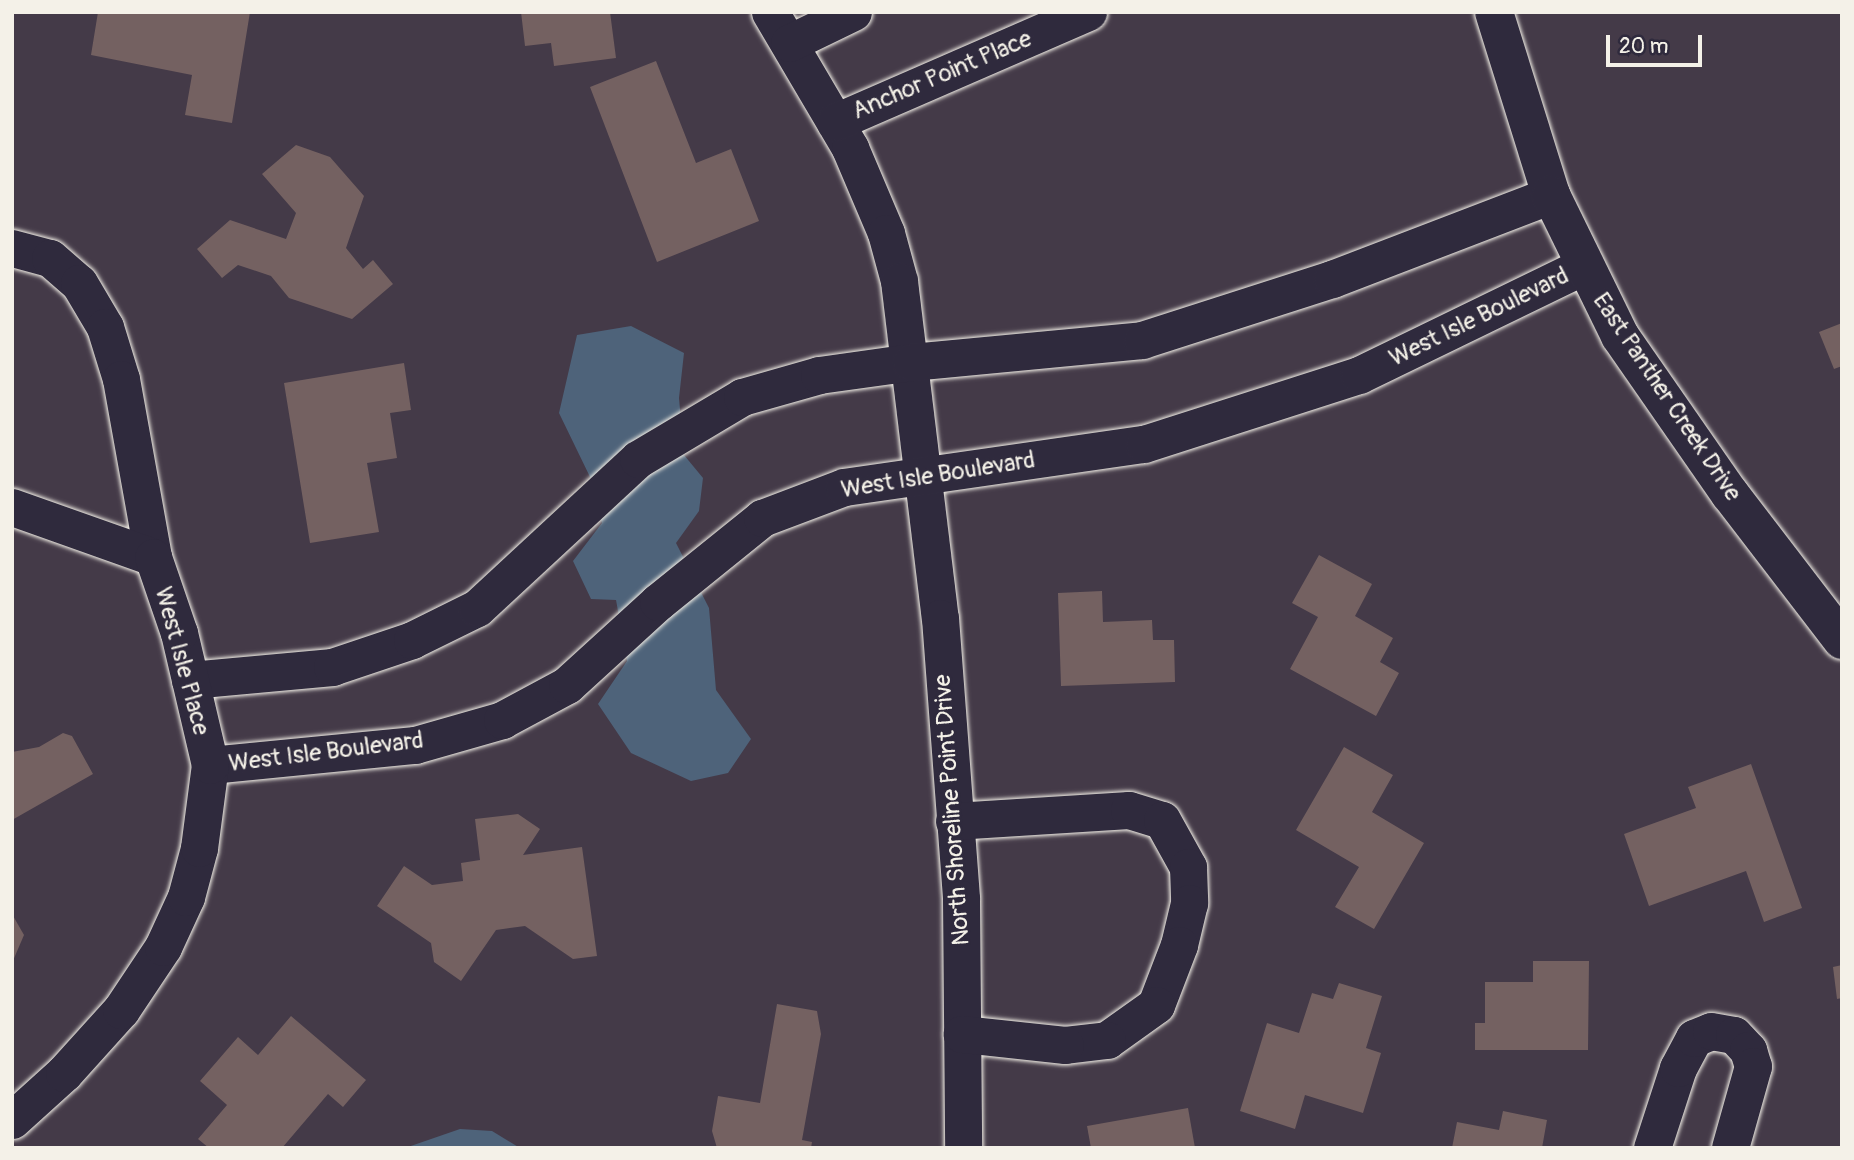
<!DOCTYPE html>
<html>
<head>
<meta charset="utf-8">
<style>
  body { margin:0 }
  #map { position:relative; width:1854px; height:1160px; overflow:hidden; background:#443a48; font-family:Pangolin,sans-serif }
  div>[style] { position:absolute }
  .water>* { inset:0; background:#4e637a }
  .building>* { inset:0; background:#746161 }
  .roads { filter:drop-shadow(0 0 2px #f4f1e8) drop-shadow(0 0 2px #f4f1e8) }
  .street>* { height:37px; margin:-18.5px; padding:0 18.5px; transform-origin:18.5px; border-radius:18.5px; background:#2f2a3d }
  .secondary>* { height:38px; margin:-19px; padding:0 19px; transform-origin:19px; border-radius:19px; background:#2f2a3d }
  span { translate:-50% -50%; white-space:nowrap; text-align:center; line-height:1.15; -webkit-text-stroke:5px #2f2a3d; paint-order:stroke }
  .street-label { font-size:24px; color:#f4f1e8 }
  .frame { position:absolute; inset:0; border:14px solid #f4f1e8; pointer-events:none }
  .scale { position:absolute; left:1606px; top:35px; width:96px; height:32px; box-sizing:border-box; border:4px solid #f4f1e8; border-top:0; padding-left:9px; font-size:21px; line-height:24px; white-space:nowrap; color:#f4f1e8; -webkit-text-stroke:5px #2f2a3d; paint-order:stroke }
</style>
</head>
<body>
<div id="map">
  <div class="water">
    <div style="clip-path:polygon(631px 326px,684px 353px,679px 398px,684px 455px,703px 478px,699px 511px,676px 543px,709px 608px,716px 690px,751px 739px,728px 773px,691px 781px,631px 753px,598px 704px,627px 661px,616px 600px,591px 599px,573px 561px,602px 523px,591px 479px,559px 413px,577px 335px)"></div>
    <div style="clip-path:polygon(460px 1129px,492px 1131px,520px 1148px,405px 1148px)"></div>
  </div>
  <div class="building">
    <div style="clip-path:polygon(98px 12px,250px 12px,232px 123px,185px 115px,192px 75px,91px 55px)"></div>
    <div style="clip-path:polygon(521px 12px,610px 12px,616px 58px,554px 66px,551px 43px,525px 46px)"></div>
    <div style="clip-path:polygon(656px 61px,696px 163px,731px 149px,759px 221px,657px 262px,590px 87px)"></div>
    <div style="clip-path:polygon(296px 145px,330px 157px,364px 196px,346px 248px,363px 269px,373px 260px,393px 284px,352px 319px,289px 298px,271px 276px,238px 265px,222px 278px,197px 249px,230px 220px,286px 239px,296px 213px,262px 174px)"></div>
    <div style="clip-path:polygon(1842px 323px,1842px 366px,1834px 369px,1819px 332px)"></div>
    <div style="clip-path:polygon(404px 363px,411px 410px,390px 413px,397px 458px,367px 463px,379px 532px,310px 543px,284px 383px)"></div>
    <div style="clip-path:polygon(1319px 555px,1372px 584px,1355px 616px,1393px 638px,1380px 662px,1399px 673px,1376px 716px,1290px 669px,1318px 617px,1292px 603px)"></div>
    <div style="clip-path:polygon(1102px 591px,1103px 622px,1152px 620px,1153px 640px,1174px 640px,1175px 682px,1061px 686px,1058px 593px)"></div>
    <div style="clip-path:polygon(63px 733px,72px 736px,93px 774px,12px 820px,12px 752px,39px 747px)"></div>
    <div style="clip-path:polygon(1344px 747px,1393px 775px,1372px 812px,1424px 843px,1374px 929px,1335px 907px,1359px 867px,1296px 830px)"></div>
    <div style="clip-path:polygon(1751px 764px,1802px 908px,1764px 922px,1746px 871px,1649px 906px,1624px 834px,1696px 808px,1688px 787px)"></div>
    <div style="clip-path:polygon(518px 814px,540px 829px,523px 855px,582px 847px,597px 956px,573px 959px,525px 926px,496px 930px,461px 981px,434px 962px,431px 943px,377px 906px,404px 866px,432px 885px,463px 881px,461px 863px,480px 860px,475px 819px)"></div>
    <div style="clip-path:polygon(12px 914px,24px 935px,12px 963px)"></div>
    <div style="clip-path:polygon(1533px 961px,1589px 961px,1588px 1050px,1475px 1050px,1475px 1023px,1485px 1023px,1485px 982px,1533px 982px)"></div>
    <div style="clip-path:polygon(1842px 965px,1842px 998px,1837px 999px,1833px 967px)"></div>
    <div style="clip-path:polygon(1339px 983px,1382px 996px,1366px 1048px,1381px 1053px,1363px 1113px,1305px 1095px,1295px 1129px,1240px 1111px,1267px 1023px,1299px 1033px,1312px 993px,1333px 999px)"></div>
    <div style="clip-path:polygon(777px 1004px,817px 1011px,821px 1034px,802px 1140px,812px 1142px,811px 1148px,717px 1148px,712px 1131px,718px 1096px,760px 1103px)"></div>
    <div style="clip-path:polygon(291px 1016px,366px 1080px,343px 1107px,328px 1094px,282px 1148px,209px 1148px,198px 1139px,227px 1105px,200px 1081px,238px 1037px,258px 1055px)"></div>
    <div style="clip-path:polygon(1188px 1108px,1195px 1148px,1091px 1148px,1087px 1126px)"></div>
    <div style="clip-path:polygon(1503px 1111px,1547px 1120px,1542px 1148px,1452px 1148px,1457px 1122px,1499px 1130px)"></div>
  </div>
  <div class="roads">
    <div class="street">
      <div style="left:770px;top:12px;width:158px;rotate:59.5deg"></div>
      <div style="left:850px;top:148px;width:92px;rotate:67deg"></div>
      <div style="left:886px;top:233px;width:50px;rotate:74.8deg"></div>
      <div style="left:899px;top:281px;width:339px;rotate:83.1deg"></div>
      <div style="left:940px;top:618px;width:282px;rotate:85.7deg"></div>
      <div style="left:961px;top:899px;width:249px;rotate:89.5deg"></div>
      <div style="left:789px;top:43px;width:71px;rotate:-25.8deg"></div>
      <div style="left:835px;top:122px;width:276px;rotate:-23.5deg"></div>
      <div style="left:12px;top:248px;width:39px;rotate:15deg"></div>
      <div style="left:50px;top:258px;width:38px;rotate:41deg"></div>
      <div style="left:79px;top:283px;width:51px;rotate:59.4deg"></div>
      <div style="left:105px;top:327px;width:54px;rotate:72.9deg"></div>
      <div style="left:121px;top:379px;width:181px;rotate:79.8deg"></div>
      <div style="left:153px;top:557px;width:150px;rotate:-160.5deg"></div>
      <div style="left:190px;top:680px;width:143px;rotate:-5.2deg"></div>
      <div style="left:332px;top:667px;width:84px;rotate:-18.6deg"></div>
      <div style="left:412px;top:640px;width:72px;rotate:-26.2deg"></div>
      <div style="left:477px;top:608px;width:219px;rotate:-42.8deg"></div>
      <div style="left:638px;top:459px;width:121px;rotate:-30.8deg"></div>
      <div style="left:742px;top:397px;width:80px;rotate:-15.9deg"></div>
      <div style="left:819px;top:375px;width:93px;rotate:-8deg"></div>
      <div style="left:911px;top:362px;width:232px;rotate:-5.4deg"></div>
      <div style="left:1142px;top:340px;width:200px;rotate:-17.8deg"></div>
      <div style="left:1332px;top:279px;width:235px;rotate:-21deg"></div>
      <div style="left:210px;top:765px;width:206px;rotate:-5.6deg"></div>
      <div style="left:415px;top:745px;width:91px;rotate:-16deg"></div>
      <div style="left:502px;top:720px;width:74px;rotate:-28.3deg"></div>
      <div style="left:567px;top:685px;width:123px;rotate:-42.4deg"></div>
      <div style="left:658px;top:602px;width:134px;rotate:-38.9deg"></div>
      <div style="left:762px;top:518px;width:88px;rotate:-20.7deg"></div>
      <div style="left:844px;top:487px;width:303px;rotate:-8.2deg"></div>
      <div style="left:1144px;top:444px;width:226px;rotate:-17.8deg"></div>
      <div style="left:1359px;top:375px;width:249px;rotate:-25.9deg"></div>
      <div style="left:954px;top:821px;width:175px;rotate:-3.6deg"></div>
      <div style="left:1129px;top:810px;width:34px;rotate:17deg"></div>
      <div style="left:1162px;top:820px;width:54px;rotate:61deg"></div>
      <div style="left:1188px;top:867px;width:36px;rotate:88deg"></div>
      <div style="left:1189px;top:903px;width:43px;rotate:103.4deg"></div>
      <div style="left:1179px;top:945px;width:64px;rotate:111deg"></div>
      <div style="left:1156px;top:1005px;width:60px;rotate:144.5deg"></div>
      <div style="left:1107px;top:1040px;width:42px;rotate:173.2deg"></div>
      <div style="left:1065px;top:1045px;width:104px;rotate:-173.9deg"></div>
      <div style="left:12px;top:1120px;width:70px;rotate:-42.1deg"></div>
      <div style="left:64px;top:1073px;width:85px;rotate:-47.9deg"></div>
      <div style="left:121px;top:1010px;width:76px;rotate:-56.3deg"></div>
      <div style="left:163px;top:947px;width:55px;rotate:-65.3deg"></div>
      <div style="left:186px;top:897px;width:51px;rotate:-75.1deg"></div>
      <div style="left:199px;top:848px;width:84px;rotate:-82.5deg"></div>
      <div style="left:210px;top:765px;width:136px;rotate:-103.2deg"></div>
      <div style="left:179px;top:633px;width:80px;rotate:-108.9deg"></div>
      <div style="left:1652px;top:1148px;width:84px;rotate:-72deg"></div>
      <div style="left:1678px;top:1068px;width:34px;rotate:-62deg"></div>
      <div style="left:1694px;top:1038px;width:18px;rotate:-22deg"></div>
      <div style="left:1711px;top:1031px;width:23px;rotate:10deg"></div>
      <div style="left:1734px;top:1035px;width:21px;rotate:47deg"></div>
      <div style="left:1748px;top:1050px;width:17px;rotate:73deg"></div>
      <div style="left:1753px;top:1066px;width:85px;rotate:105.7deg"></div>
    </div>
    <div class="secondary">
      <div style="left:1494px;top:12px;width:192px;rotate:72.7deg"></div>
      <div style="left:1551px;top:195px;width:157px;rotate:63.9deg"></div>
      <div style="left:1620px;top:336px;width:193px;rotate:55.2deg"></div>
      <div style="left:1730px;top:494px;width:184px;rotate:52.5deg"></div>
    </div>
  </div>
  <div class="street-label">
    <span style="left:942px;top:75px;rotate:-23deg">Anchor Point Place</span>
    <span style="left:1479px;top:317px;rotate:-26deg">West Isle Boulevard</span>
    <span style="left:1667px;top:397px;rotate:56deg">East Panther Creek Drive</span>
    <span style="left:938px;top:475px;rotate:-9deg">West Isle Boulevard</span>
    <span style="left:182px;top:661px;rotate:75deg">West Isle Place</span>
    <span style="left:326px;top:752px;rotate:-7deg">West Isle Boulevard</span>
    <span style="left:952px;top:810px;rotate:-94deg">North Shoreline Point Drive</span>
  </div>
  <div class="frame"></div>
  <div class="scale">20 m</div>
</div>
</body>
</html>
